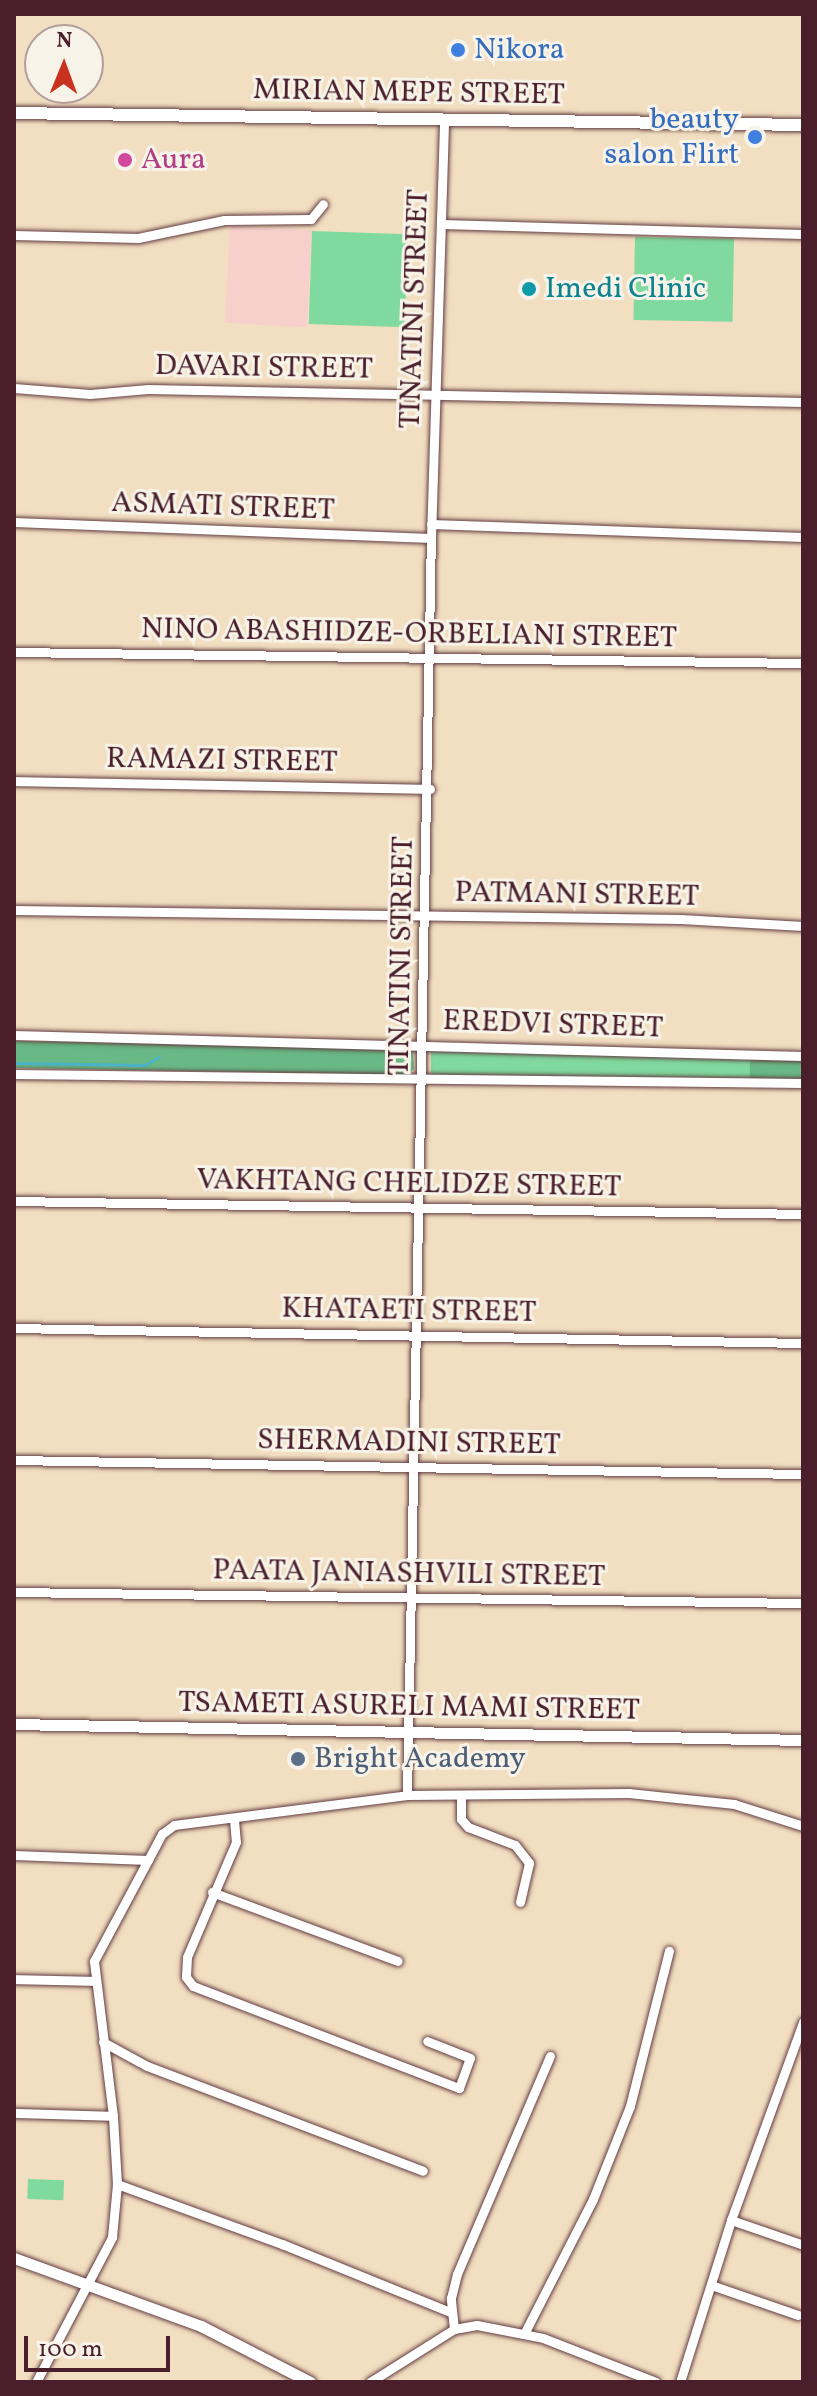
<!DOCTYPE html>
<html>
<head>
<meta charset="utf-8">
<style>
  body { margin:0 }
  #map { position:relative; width:817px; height:2396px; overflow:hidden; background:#f2dec0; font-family:Vollkorn,serif }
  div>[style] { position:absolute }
  .built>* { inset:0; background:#f7d0cc; transform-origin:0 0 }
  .green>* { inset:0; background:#80d99e; transform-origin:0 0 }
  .forest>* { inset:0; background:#68b985; transform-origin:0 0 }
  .stream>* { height:3px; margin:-1.5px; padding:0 1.5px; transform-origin:1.5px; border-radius:1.5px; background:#4cb6c9 }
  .roads { filter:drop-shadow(0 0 2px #633c41) drop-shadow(0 0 2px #633c41) }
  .minor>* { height:9px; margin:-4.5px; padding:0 4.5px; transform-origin:4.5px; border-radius:4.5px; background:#fff }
  .tertiary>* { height:11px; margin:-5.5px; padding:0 5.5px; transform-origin:5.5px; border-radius:5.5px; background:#fff }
  .secondary>* { height:12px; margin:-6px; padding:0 6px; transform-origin:6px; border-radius:6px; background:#fff }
  .dots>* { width:22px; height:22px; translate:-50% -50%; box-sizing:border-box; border:4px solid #f7f3e8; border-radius:50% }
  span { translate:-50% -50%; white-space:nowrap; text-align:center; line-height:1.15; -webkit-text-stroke:6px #f7f3e8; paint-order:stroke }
  .shop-label { font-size:30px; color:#366cbe }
  .left { translate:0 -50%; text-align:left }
  .right { translate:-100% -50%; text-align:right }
  .street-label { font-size:30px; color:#4a1f2b }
  .hotel-label { font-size:30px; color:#b23c85 }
  .culture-label { font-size:30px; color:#0d838f }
  .service-label { font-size:30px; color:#4e5e75 }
  .frame { position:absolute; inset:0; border:16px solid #4a1f2b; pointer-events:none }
  .north { position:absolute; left:24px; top:24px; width:80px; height:80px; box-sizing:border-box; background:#f7f3e8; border:2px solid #b29e9c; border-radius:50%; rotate:1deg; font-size:22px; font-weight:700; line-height:32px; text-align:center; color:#4a1f2b }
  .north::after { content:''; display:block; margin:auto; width:28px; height:36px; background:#c8321e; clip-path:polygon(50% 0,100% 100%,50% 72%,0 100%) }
  .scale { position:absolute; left:24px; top:2336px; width:146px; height:36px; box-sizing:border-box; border:4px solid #4a1f2b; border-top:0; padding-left:10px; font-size:24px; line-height:28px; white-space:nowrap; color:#4a1f2b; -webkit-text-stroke:6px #f7f3e8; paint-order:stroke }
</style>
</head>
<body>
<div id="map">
  <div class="built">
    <div style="left:230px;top:226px;width:82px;height:97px;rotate:3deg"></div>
  </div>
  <div class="green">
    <div style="left:312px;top:231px;width:96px;height:93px;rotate:2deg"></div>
    <div style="left:635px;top:237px;width:99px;height:83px;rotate:1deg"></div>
    <div style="clip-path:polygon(431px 1050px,750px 1060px,750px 1078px,431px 1076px)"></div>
    <div style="left:28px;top:2179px;width:36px;height:20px;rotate:2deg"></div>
  </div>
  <div class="forest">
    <div style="clip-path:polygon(14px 1041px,393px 1047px,413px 1051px,414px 1069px,407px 1075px,14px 1068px)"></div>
    <div style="left:750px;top:1060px;width:53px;height:18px;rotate:1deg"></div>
  </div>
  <div class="stream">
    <div style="left:14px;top:1063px;width:131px;rotate:0.9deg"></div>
    <div style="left:145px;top:1065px;width:16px;rotate:-30deg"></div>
  </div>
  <div class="roads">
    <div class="minor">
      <div style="left:442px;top:224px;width:361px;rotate:1.6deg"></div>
      <div style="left:14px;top:235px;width:124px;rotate:1.4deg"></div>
      <div style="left:138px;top:238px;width:88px;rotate:-11.8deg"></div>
      <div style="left:224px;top:220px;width:87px;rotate:-0.7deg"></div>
      <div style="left:311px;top:219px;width:19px;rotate:-51deg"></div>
      <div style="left:14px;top:388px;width:76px;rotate:4.5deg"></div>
      <div style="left:90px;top:394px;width:58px;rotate:-4.9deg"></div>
      <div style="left:148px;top:389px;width:655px;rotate:1.14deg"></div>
      <div style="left:14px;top:522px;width:417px;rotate:2.2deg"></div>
      <div style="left:431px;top:524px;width:372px;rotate:2deg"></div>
      <div style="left:14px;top:652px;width:789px;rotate:0.8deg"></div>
      <div style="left:14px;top:781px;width:416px;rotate:1.1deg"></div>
      <div style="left:14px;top:910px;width:667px;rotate:0.77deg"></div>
      <div style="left:681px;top:919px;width:122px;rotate:3.3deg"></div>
      <div style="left:14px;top:1035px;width:789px;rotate:1.52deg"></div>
      <div style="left:14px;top:1074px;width:789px;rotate:0.65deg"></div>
      <div style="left:14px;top:1201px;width:789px;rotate:0.94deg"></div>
      <div style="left:14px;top:1328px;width:789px;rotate:1.09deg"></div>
      <div style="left:14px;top:1460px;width:789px;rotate:1.02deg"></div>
      <div style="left:14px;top:1592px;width:789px;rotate:0.8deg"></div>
      <div style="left:407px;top:1795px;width:1257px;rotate:-88.91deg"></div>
      <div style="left:431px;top:538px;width:419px;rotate:-88.2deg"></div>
      <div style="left:461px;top:1796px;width:23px;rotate:90deg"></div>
      <div style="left:461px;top:1819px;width:11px;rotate:49deg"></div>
      <div style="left:468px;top:1827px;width:50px;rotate:21deg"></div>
      <div style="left:515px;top:1845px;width:23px;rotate:52deg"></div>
      <div style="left:529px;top:1863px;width:40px;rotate:103deg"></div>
      <div style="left:234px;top:1820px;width:22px;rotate:85deg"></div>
      <div style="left:236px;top:1842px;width:125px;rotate:113.1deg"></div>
      <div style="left:187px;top:1957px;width:20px;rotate:93deg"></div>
      <div style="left:186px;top:1977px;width:11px;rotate:52deg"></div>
      <div style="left:193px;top:1986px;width:285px;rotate:21deg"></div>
      <div style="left:459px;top:2088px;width:32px;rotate:-70deg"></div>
      <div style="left:470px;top:2058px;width:46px;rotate:-158.4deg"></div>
      <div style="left:14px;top:1855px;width:134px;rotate:2.1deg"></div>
      <div style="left:148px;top:1860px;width:30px;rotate:-62deg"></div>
      <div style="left:162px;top:1834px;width:15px;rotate:-37deg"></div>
      <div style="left:174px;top:1825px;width:235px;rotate:-7.3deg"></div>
      <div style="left:407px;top:1795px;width:222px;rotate:-0.5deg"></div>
      <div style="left:629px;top:1793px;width:106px;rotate:6deg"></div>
      <div style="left:734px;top:1804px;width:72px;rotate:17.7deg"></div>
      <div style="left:212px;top:1892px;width:198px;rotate:20.4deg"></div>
      <div style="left:14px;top:1979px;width:80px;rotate:1.4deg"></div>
      <div style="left:103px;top:2042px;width:50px;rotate:28.6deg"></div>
      <div style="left:147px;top:2066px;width:295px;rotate:20.8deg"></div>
      <div style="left:14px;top:2113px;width:99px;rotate:1.7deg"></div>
      <div style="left:117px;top:2184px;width:176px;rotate:20deg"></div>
      <div style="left:282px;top:2244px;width:181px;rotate:22deg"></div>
      <div style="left:731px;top:2220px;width:76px;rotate:19.1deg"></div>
      <div style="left:711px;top:2285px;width:92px;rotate:19deg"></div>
      <div style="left:454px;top:2329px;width:31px;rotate:-96deg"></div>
      <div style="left:451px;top:2298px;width:25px;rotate:-76deg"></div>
      <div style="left:457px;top:2274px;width:237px;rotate:-66.9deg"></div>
      <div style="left:525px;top:2332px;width:149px;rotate:-62.9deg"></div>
      <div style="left:593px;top:2199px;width:100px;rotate:-68.3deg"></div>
      <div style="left:630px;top:2106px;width:160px;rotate:-75.9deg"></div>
      <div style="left:36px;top:2382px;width:164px;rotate:-62.3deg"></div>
      <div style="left:112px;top:2237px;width:53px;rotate:-84.6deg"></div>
      <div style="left:117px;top:2184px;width:68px;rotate:-93.4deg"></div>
      <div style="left:113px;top:2116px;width:156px;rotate:-97deg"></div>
      <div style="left:94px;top:1961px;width:115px;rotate:-61.9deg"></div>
      <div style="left:370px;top:2382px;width:99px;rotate:-32.2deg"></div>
      <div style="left:454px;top:2329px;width:23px;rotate:-10deg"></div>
      <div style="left:477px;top:2325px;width:67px;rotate:11.1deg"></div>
      <div style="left:543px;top:2338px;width:121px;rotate:21.3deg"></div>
      <div style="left:680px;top:2382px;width:170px;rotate:-72.5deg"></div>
      <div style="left:731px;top:2220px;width:211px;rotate:-70deg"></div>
    </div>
    <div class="tertiary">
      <div style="left:14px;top:1724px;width:789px;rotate:1.16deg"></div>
      <div style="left:14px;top:2258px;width:199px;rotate:20deg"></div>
      <div style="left:201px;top:2326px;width:123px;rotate:27.2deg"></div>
    </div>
    <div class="secondary">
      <div style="left:14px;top:113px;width:789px;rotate:0.87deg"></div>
    </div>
  </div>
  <div class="dots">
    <div style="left:458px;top:50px;background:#3f7fe0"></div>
    <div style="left:755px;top:137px;background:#3f7fe0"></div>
    <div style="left:125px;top:160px;background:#d1479c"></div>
    <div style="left:529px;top:289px;background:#0f9aa8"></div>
    <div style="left:298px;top:1759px;background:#5c6f8a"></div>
  </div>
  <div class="shop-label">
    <span class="left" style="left:474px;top:50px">Nikora</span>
    <span class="right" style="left:739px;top:137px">beauty<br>salon Flirt</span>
  </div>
  <div class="street-label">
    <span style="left:409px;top:93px;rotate:1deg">MIRIAN MEPE STREET</span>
    <span style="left:415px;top:309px;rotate:-88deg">TINATINI STREET</span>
    <span style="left:264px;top:368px;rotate:1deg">DAVARI STREET</span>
    <span style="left:223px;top:507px;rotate:2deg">ASMATI STREET</span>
    <span style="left:409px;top:634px;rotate:1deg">NINO ABASHIDZE-ORBELIANI STREET</span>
    <span style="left:222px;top:761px;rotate:1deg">RAMAZI STREET</span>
    <span style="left:577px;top:895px;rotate:1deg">PATMANI STREET</span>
    <span style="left:402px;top:956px;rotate:-89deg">TINATINI STREET</span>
    <span style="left:553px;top:1025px;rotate:2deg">EREDVI STREET</span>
    <span style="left:409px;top:1184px;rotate:1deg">VAKHTANG CHELIDZE STREET</span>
    <span style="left:409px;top:1311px;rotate:1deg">KHATAETI STREET</span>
    <span style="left:409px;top:1443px;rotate:1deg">SHERMADINI STREET</span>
    <span style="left:409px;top:1574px;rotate:1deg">PAATA JANIASHVILI STREET</span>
    <span style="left:409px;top:1707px;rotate:1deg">TSAMETI ASURELI MAMI STREET</span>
  </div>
  <div class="hotel-label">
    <span class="left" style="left:141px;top:160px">Aura</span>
  </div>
  <div class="culture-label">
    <span class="left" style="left:545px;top:289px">Imedi Clinic</span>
  </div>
  <div class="service-label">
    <span class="left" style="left:314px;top:1759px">Bright Academy</span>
  </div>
  <div class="frame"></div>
  <div class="north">N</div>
  <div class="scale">100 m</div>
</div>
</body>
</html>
